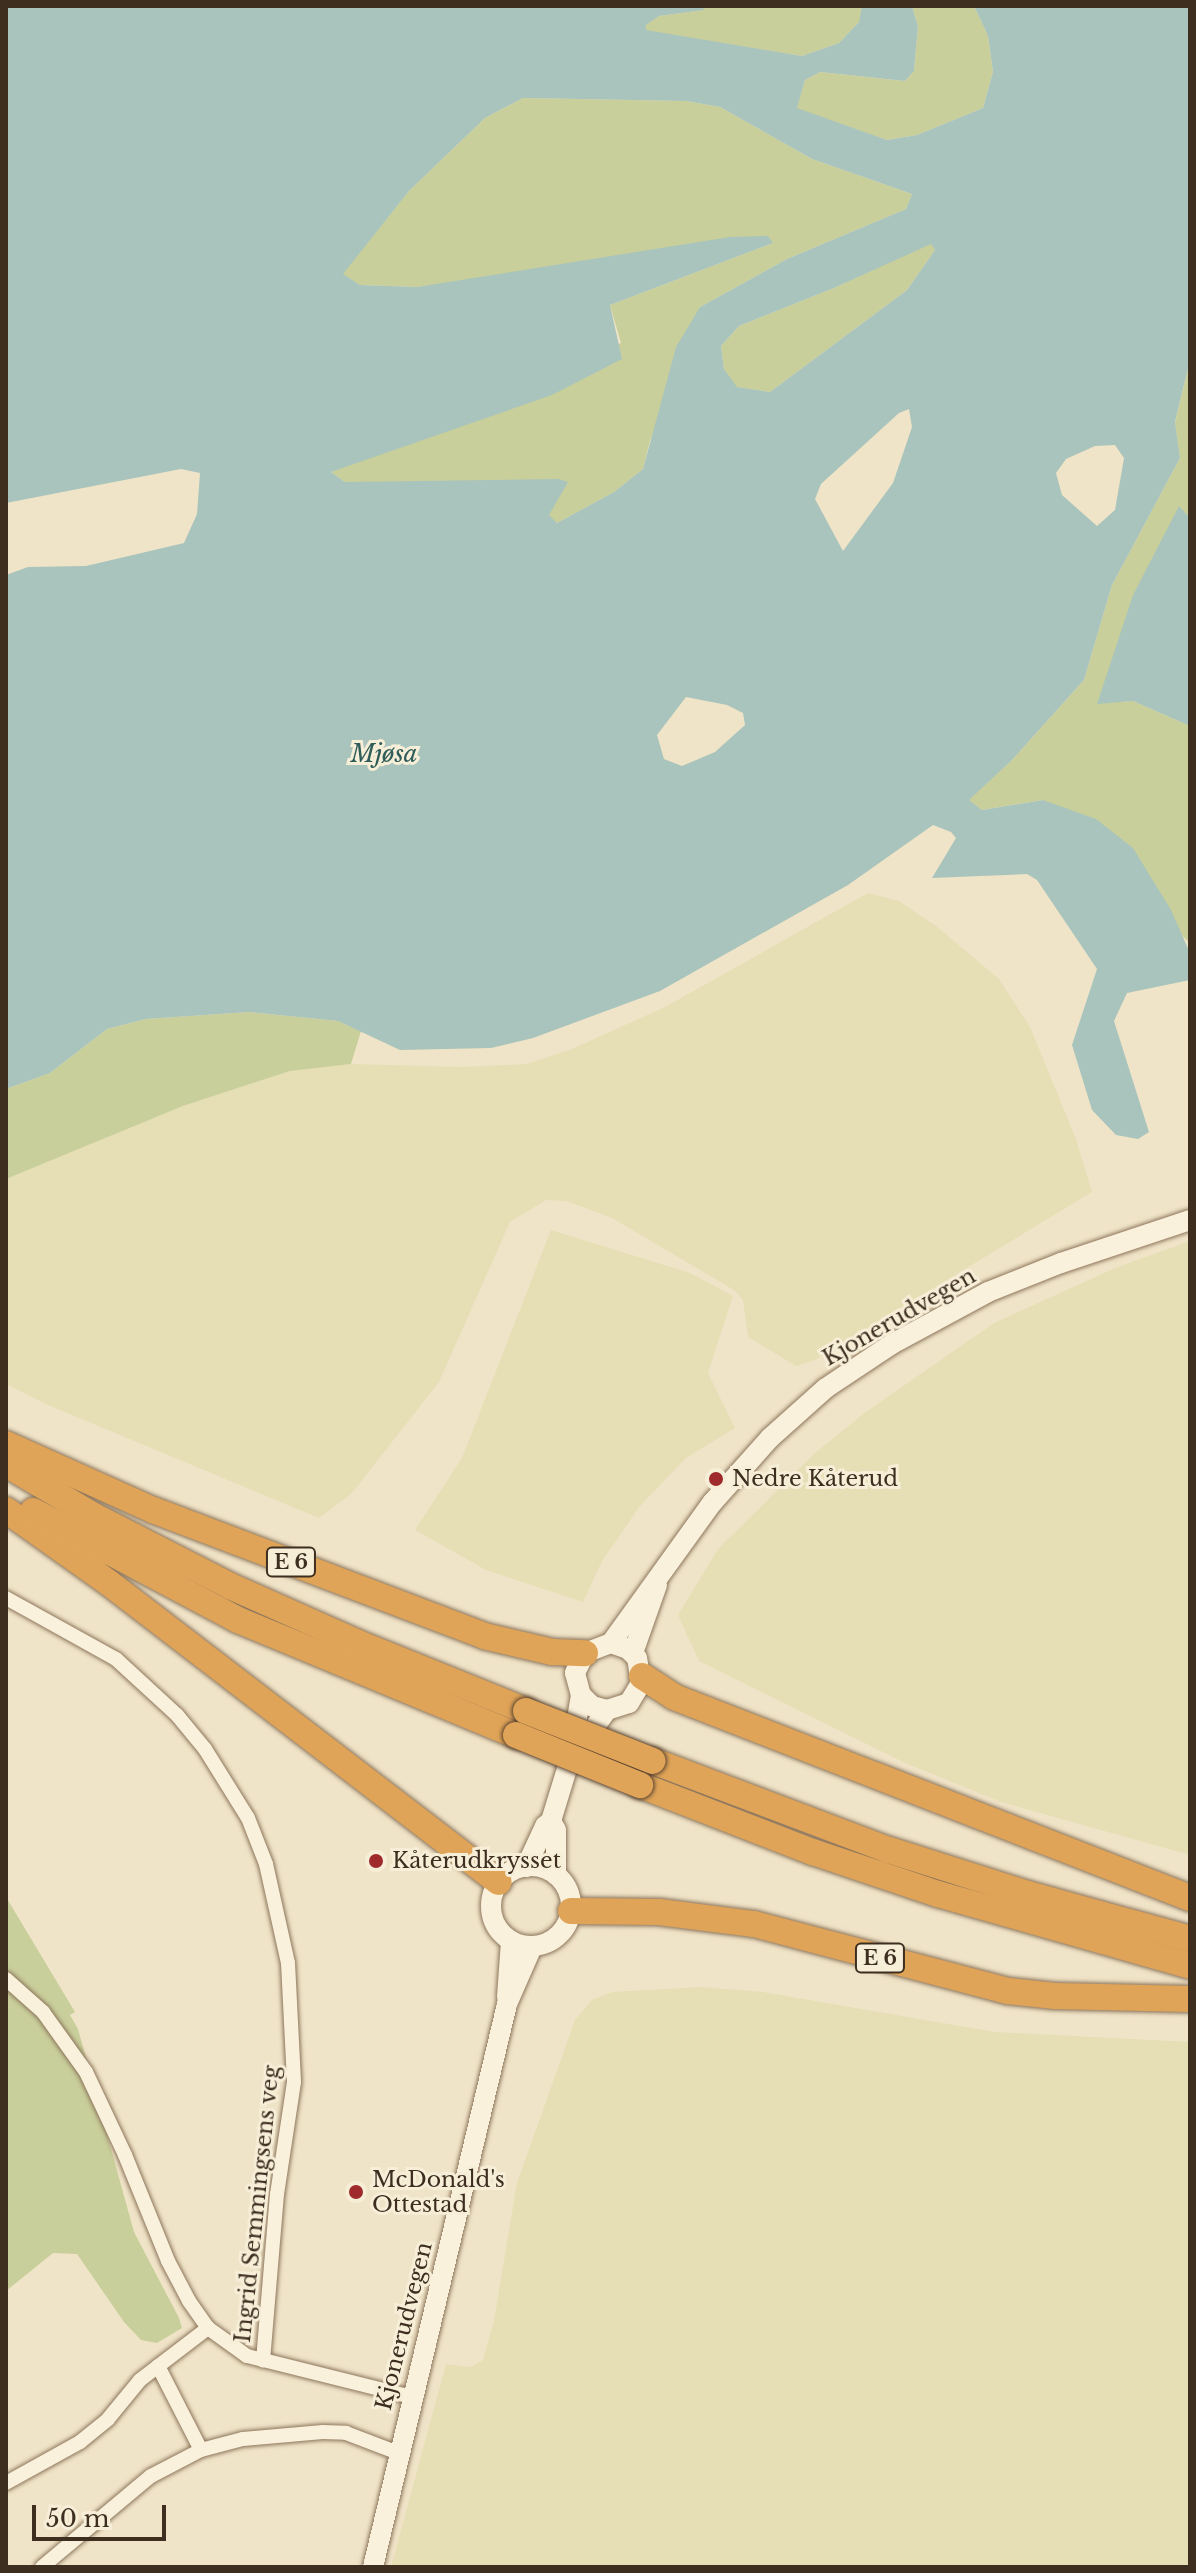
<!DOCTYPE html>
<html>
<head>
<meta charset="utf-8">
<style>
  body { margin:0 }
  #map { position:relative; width:1196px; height:2573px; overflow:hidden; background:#f0e4c8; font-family:"Libre Baskerville",serif }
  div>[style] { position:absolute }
  .farmland>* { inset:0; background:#e6deb5 }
  .green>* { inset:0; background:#c9cf9b }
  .water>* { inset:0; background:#a9c4bc }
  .roads { filter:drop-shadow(0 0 2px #8d765c) drop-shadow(0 0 2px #8d765c) }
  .minor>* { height:14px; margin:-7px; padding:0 7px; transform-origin:7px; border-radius:7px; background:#faf1dc }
  .secondary>* { height:20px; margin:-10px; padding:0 10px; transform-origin:10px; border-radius:10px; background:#faf1dc }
  .secondary>.ring { margin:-10px; padding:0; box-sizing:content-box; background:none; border:20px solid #faf1dc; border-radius:50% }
  .motorway>* { height:26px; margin:-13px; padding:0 13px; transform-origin:13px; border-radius:13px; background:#e0a458 }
  .bridges { filter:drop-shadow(0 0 2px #5b4430) drop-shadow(0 0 2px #5b4430) }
  .motorway-bridge>* { height:26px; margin:-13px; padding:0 13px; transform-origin:13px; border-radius:13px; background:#e0a458 }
  .dots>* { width:22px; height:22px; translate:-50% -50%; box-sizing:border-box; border:4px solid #f7eed8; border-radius:50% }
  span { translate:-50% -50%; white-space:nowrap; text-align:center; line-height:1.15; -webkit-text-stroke:6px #f7eed8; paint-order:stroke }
  .shield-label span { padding:2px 6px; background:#f7eed8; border:2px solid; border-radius:6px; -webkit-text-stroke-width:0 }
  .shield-label { font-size:20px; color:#3d2e20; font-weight:700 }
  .street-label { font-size:22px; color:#3d2e20 }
  .poi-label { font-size:22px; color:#3d2e20 }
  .left { translate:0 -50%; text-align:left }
  .water-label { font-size:24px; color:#2f5d5a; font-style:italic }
  .frame { position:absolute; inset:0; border:8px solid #3d2e20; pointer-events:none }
  .scale { position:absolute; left:32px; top:2505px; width:134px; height:36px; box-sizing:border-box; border:4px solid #3d2e20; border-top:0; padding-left:10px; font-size:24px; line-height:28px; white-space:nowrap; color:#3d2e20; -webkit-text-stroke:6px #f7eed8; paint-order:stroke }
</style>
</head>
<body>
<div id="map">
  <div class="farmland">
    <div style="clip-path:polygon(868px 893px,899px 901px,936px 926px,999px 979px,1030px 1027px,1076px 1139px,1092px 1192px,815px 1360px,796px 1366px,748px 1337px,743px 1300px,734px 1290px,612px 1218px,566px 1201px,546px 1200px,510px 1222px,439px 1382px,352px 1493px,319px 1518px,48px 1405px,6px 1384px,6px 1179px,183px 1106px,290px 1071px,351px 1064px,463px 1067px,527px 1064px,572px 1049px,665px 1007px)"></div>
    <div style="clip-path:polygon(551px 1230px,690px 1273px,733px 1296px,708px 1373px,735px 1428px,686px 1458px,640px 1506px,602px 1561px,583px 1602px,486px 1570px,415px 1530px,462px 1458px)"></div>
    <div style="clip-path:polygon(1190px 1241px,1190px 1855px,1001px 1802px,905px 1763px,699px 1661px,678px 1615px,718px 1549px,814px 1454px,863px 1414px,994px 1323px,1115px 1268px)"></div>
    <div style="clip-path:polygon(700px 1987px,763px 1992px,995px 2032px,1190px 2042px,1190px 2567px,391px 2567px,446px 2364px,471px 2367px,483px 2360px,494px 2321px,517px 2183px,575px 2020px,592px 2000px,612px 1992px)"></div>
  </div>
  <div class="green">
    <div style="clip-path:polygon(702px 6px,862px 6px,860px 21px,839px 43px,802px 56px,646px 31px,645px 25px,659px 16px,703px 10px)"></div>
    <div style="clip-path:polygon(912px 6px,974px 6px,988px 36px,993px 72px,983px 108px,917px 135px,887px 140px,796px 109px,805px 80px,820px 72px,905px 81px,914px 71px,918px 26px)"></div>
    <div style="clip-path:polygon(523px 98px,686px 101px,720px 107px,812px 159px,912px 194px,906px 209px,787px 259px,700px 307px,650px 441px,643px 469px,614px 492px,557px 523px,549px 516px,450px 483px,345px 482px,331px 472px,621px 343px,610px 305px,773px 243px,417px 287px,360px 285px,342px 274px,409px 191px,485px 118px)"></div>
    <div style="clip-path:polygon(931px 243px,935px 250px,907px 290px,770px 392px,736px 387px,724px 369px,721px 346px,739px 326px,834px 288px)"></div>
    <div style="clip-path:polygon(1190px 360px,1190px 518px,1179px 507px,1098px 703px,1133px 701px,1190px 726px,1190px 943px,1181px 935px,1170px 910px,1043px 800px,982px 810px,968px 800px,1012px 760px,1084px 680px,1112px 585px,1180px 458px,1175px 423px)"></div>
    <div style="clip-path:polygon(249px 1012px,338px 1021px,361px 1031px,351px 1064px,290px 1071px,183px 1106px,6px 1179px,6px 1089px,50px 1073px,107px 1029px,146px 1019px)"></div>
    <div style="clip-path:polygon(6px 1897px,75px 2012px,70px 2015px,78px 2029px,134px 2232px,179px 2318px,182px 2328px,157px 2343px,141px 2340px,124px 2322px,77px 2254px,53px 2253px,6px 2291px)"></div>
  </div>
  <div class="water">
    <div style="clip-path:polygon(evenodd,6px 6px,702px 6px,704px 10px,659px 16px,646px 25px,646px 30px,802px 56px,839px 43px,859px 22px,862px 6px,912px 6px,918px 26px,914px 71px,905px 81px,820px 72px,805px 80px,797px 108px,887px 140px,917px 135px,983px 108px,993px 72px,988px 36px,974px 6px,1190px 6px,1190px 360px,1175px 422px,1180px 458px,1112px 585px,1084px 680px,1012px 760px,969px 800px,982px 810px,1043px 800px,1096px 819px,1133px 848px,1171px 910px,1190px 953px,1190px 980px,1127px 993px,1114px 1021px,1149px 1132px,1138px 1139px,1116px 1135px,1092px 1110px,1072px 1045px,1097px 969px,1037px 880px,1027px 874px,932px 878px,956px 838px,951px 832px,933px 825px,848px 885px,660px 991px,533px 1038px,491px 1048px,400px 1050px,338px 1021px,249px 1012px,146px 1019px,107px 1029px,50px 1073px,6px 1089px,6px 575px,28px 567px,86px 566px,184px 543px,197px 514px,200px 473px,181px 469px,6px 503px,6px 6px,523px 98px,686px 101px,720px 107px,812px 159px,912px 194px,906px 209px,787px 259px,700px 307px,676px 347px,643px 469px,614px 492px,557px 523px,549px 515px,568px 482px,559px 479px,345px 482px,331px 472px,552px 395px,622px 359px,610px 305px,773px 243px,768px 236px,730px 237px,417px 287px,360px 285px,343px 274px,409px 191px,485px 118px,523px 98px,6px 6px,931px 244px,935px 250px,907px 290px,770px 392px,737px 387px,724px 369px,721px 346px,739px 326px,834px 288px,931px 244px,6px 6px,909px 409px,912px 427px,893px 483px,843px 551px,815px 499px,821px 484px,899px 413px,909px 409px,6px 6px,1095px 446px,1115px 445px,1124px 458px,1115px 510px,1097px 526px,1062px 495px,1056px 473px,1066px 459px,1095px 446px,6px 6px,686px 697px,727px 705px,743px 713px,745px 725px,715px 752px,682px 766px,664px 759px,657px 735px,686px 697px)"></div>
    <div style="clip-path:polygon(1179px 506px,1190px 518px,1190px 726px,1133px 701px,1097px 704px,1133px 595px)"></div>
  </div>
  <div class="roads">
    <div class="minor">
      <div style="left:6px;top:1598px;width:126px;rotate:29deg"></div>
      <div style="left:116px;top:1659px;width:83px;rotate:42.6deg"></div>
      <div style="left:177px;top:1715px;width:44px;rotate:50.5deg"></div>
      <div style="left:205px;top:1749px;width:81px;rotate:58.1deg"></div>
      <div style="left:248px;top:1818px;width:49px;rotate:68.6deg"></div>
      <div style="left:266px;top:1864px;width:101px;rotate:77.5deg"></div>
      <div style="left:288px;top:1963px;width:119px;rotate:87.1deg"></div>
      <div style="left:294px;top:2082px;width:113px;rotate:98.6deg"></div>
      <div style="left:277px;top:2194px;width:167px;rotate:94.8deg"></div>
      <div style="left:6px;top:1979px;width:50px;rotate:41.7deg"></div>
      <div style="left:43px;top:2012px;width:74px;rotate:54.4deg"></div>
      <div style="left:86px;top:2072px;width:92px;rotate:64.8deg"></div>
      <div style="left:125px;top:2155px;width:114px;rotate:67.9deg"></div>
      <div style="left:168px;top:2261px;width:45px;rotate:62.3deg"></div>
      <div style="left:189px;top:2301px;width:33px;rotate:55deg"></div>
      <div style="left:208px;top:2328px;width:48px;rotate:35.7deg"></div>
      <div style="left:247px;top:2356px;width:170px;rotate:14deg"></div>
      <div style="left:158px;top:2366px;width:94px;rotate:62.9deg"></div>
      <div style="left:6px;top:2483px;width:85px;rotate:-29deg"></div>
      <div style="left:80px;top:2442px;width:36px;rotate:-39deg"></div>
      <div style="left:108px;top:2419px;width:50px;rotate:-50.6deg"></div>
      <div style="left:140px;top:2380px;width:86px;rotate:-37.4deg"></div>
      <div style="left:42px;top:2567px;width:142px;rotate:-39.9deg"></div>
      <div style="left:151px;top:2476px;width:56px;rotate:-27.5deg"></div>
      <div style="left:201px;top:2450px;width:43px;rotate:-14.7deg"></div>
      <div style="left:243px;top:2439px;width:80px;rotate:-5deg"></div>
      <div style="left:323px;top:2432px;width:23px;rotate:2deg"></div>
      <div style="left:346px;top:2433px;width:56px;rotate:21deg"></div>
    </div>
    <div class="secondary">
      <div style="left:611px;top:1643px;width:173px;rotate:-54.2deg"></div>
      <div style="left:712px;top:1503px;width:87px;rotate:-48.3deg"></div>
      <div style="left:770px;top:1438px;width:75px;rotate:-41.8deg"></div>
      <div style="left:826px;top:1388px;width:79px;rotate:-33.7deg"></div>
      <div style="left:892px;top:1344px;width:109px;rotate:-28.4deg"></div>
      <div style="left:988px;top:1292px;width:79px;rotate:-21.7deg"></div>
      <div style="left:1061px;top:1263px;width:136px;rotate:-18.4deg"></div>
      <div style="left:633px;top:1653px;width:72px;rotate:-70.6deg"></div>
      <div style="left:580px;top:1747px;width:46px;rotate:-53.9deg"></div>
      <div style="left:607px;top:1710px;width:23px;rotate:-18deg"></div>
      <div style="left:629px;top:1703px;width:23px;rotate:-59deg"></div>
      <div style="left:641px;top:1683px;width:25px;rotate:-99deg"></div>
      <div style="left:637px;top:1658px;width:13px;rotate:-135deg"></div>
      <div style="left:628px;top:1649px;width:18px;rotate:-161deg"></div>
      <div style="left:611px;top:1643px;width:28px;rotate:159deg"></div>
      <div style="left:585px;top:1653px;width:22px;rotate:117deg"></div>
      <div style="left:575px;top:1673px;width:23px;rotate:75deg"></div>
      <div style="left:581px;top:1695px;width:16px;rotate:45deg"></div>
      <div style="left:592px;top:1706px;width:16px;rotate:15deg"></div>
      <div style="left:551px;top:1821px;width:10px;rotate:61deg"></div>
      <div style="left:556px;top:1830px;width:45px;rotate:90deg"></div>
      <div class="ring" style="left:491px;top:1866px;width:60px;height:60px"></div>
      <div style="left:526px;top:1867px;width:45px;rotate:-65.1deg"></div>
      <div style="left:545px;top:1826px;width:8px;rotate:-40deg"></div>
      <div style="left:551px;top:1821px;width:65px;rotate:-73deg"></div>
      <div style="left:570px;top:1759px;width:65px;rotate:-80.2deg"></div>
      <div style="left:507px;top:1997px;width:56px;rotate:-85.9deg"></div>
      <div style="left:373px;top:2567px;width:579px;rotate:-76.61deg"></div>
      <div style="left:507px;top:2004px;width:62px;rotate:-66.3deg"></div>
    </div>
    <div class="motorway">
      <div style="left:6px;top:1444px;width:161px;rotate:24.2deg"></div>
      <div style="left:153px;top:1510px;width:354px;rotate:20.8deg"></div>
      <div style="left:484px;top:1636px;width:70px;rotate:13.2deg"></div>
      <div style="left:552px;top:1652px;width:33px;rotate:2deg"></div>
      <div style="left:6px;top:1464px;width:102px;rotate:30.6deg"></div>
      <div style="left:94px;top:1516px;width:153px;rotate:27.2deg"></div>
      <div style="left:230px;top:1586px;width:140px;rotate:24deg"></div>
      <div style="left:358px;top:1643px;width:181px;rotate:22deg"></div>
      <div style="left:6px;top:1510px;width:126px;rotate:35.3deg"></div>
      <div style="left:109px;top:1583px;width:491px;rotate:37.5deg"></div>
      <div style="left:33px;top:1511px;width:232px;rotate:28deg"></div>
      <div style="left:238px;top:1620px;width:301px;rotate:22.5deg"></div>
      <div style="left:642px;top:1676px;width:38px;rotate:33deg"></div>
      <div style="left:674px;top:1697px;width:554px;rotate:21.28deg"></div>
      <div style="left:653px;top:1761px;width:252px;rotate:20.7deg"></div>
      <div style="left:889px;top:1850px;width:146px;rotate:17.6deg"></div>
      <div style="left:1028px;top:1894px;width:168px;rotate:15.5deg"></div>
      <div style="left:640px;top:1785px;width:186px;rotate:21.2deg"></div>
      <div style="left:813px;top:1852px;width:132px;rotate:18.6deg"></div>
      <div style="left:938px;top:1894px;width:262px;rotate:15.9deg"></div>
      <div style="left:571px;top:1911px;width:88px;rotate:0.7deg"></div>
      <div style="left:659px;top:1912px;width:96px;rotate:7.2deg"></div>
      <div style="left:754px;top:1924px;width:263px;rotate:14.8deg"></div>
      <div style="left:1008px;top:1991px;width:47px;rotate:6.1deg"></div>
      <div style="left:1055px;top:1996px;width:135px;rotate:1.3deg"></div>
    </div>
  </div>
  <div class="bridges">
    <div class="motorway-bridge">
      <div style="left:526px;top:1711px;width:136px;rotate:21.5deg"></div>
      <div style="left:516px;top:1735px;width:134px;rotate:22deg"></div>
    </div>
  </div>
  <div class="dots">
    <div style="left:716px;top:1479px;background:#9e2a2b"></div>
    <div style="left:376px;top:1861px;background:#9e2a2b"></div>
    <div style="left:356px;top:2192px;background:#9e2a2b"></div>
  </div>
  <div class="shield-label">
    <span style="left:291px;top:1562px">E 6</span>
    <span style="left:880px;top:1958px">E 6</span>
  </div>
  <div class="street-label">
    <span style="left:899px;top:1317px;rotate:-30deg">Kjonerudvegen</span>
    <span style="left:257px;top:2204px;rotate:-84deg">Ingrid Semmingsens veg</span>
    <span style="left:404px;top:2326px;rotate:-76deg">Kjonerudvegen</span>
  </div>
  <div class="poi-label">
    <span class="left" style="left:732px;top:1479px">Nedre Kåterud</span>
    <span class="left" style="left:392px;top:1861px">Kåterudkrysset</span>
    <span class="left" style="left:372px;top:2192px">McDonald's<br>Ottestad</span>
  </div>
  <div class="water-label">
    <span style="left:384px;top:754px">Mjøsa</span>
  </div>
  <div class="frame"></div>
  <div class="scale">50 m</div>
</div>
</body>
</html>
